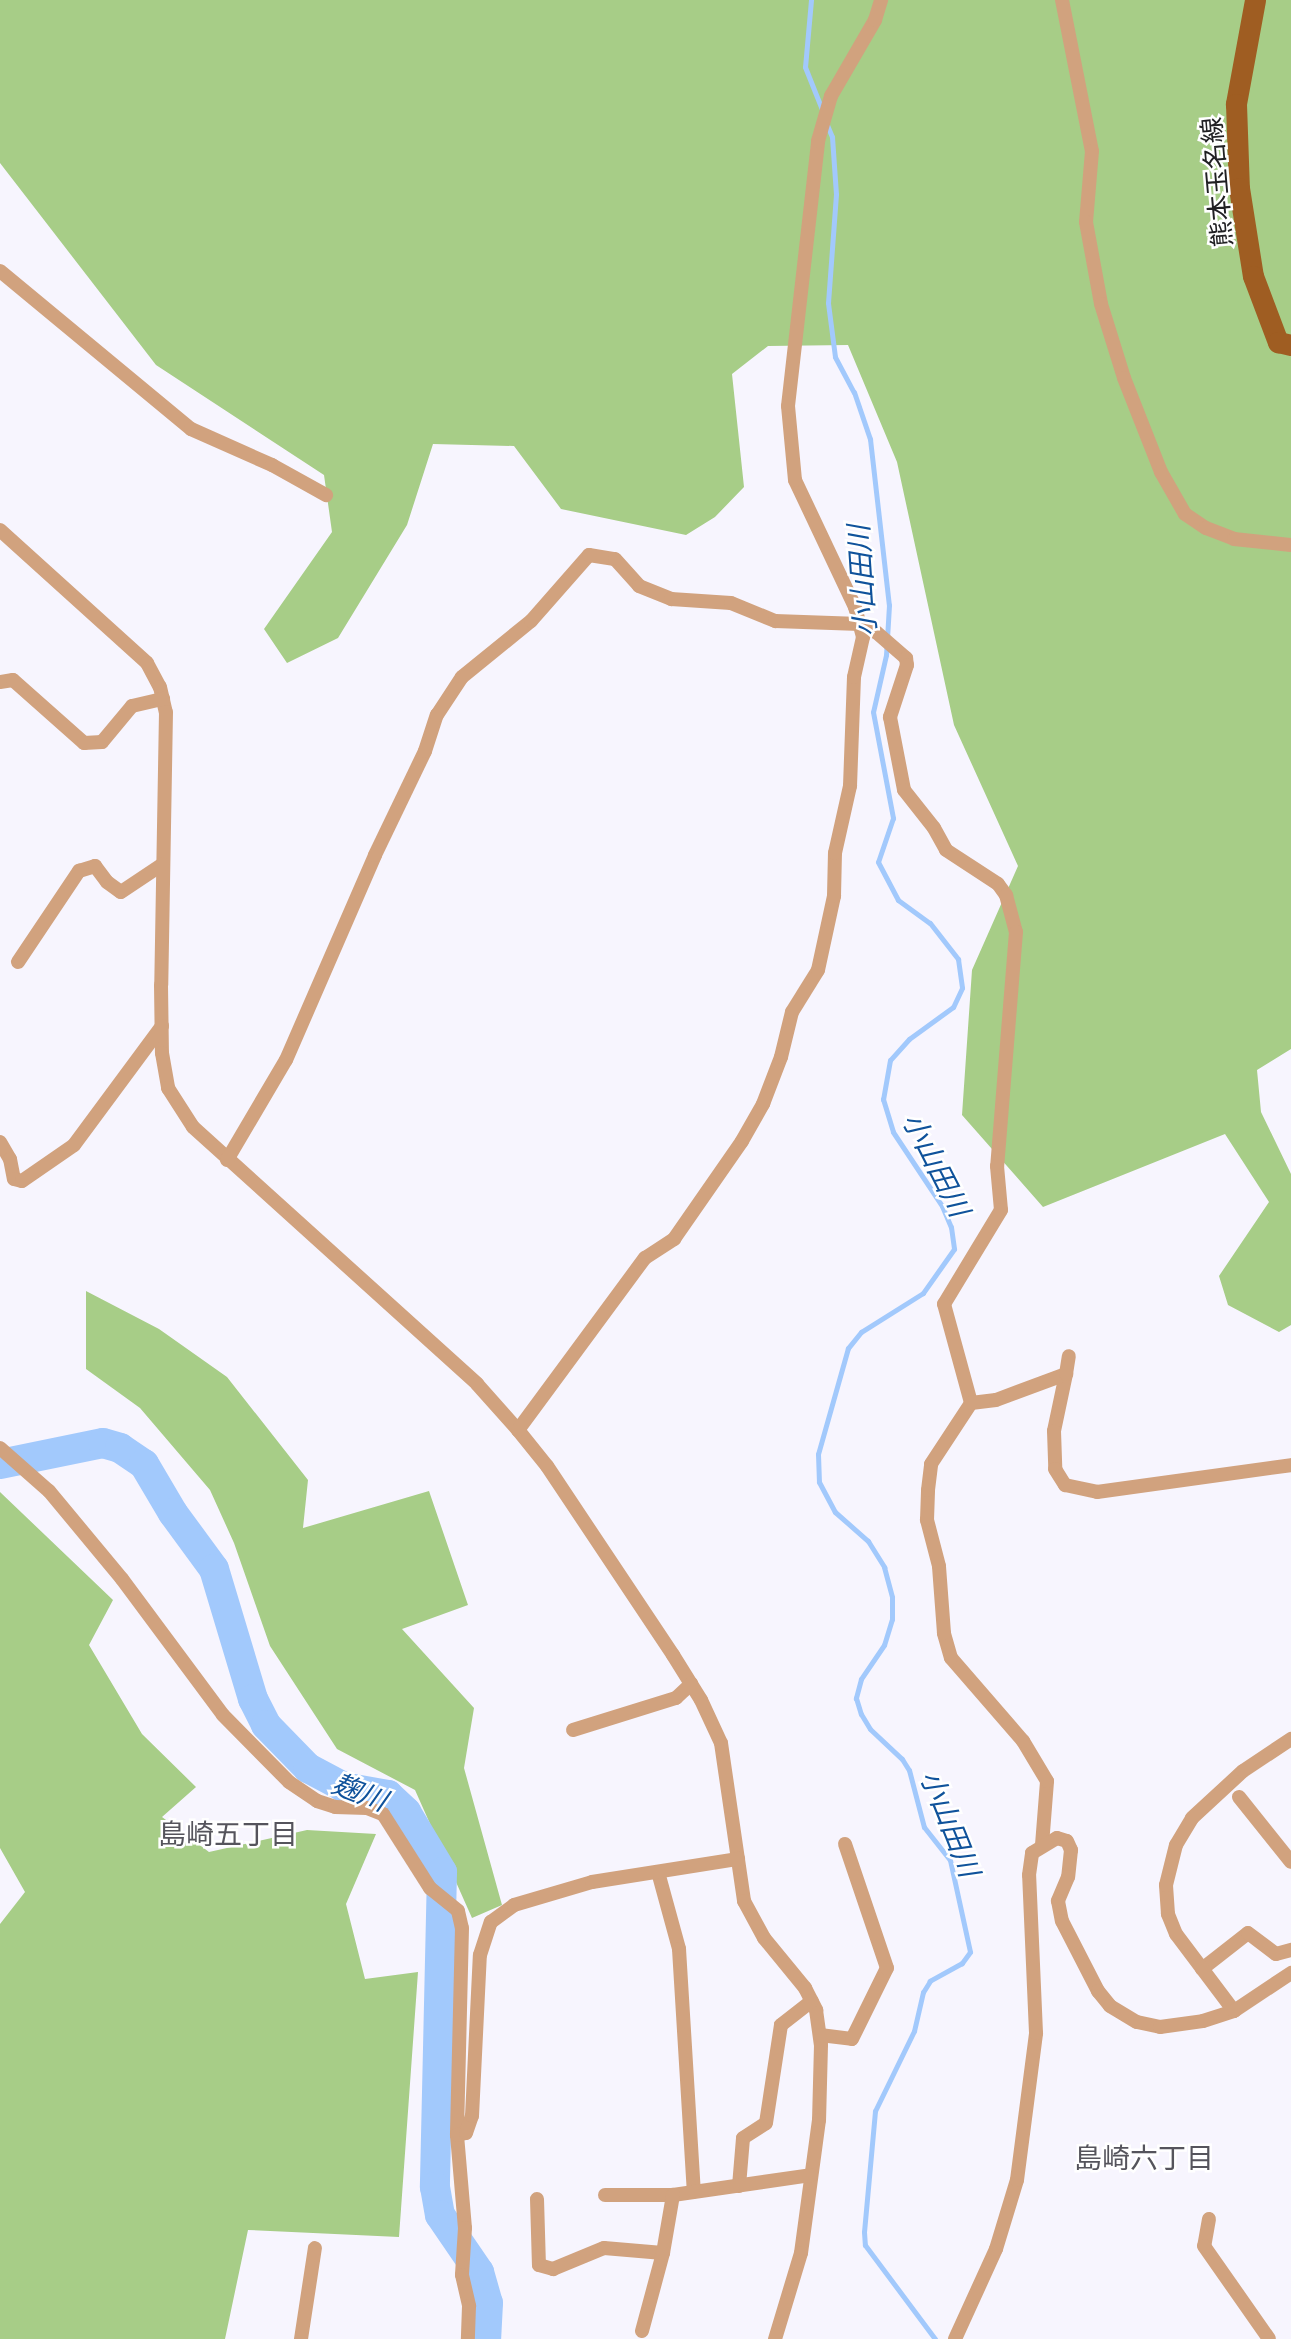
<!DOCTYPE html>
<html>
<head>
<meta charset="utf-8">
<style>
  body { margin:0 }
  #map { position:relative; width:1291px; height:2339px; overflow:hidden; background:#f7f5fe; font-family:Commissioner,"Noto Sans JP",sans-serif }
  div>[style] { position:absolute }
  .forest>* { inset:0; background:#a7cd87 }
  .stream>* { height:5px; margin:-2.5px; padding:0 2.5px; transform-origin:2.5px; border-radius:2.5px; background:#a2c9fc }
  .river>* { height:30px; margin:-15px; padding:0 15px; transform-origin:15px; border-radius:15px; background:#a2c9fc }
  .street>* { height:14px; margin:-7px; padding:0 7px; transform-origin:7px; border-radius:7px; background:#d1a27e }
  .primary>* { height:21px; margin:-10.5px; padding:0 10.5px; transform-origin:10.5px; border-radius:10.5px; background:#9f5d22 }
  span { translate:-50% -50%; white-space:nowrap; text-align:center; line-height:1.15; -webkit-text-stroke:5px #fff; paint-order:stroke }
  .street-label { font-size:26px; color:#202023 }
  .water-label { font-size:28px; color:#0f529b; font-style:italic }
  .neighbourhood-label { font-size:28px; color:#55545c }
</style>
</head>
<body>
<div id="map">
  <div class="forest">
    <div style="clip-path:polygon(0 0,1291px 0,1291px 1049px,1257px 1070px,1261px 1112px,1291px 1174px,1291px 1325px,1279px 1332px,1228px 1305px,1219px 1276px,1269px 1202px,1225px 1134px,1043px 1207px,962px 1115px,972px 970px,1018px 866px,954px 725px,897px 462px,848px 345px,768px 346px,732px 374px,744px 487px,715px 517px,686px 535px,561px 509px,514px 446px,433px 444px,407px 525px,338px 638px,287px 663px,264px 629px,332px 532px,324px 475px,156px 365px,0 163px)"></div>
    <div style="clip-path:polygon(86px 1291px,159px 1329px,227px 1377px,308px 1480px,303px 1528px,429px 1491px,468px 1605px,402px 1629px,474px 1708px,464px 1768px,502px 1905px,472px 1918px,415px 1790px,337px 1749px,270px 1646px,234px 1543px,210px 1490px,140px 1408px,86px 1369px)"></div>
    <div style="clip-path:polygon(0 1492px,113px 1600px,89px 1645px,142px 1734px,196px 1787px,162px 1817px,209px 1852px,307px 1830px,376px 1834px,346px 1904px,365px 1979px,418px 1972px,399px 2237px,248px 2230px,225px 2339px,0 2339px,0 1924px,25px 1892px,0 1848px)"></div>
  </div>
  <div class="stream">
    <div style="left:811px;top:0;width:67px;rotate:95.1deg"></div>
    <div style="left:805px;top:67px;width:48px;rotate:68.2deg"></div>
    <div style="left:827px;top:125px;width:13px;rotate:67deg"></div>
    <div style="left:832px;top:137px;width:57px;rotate:86deg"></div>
    <div style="left:836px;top:194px;width:109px;rotate:94.2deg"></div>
    <div style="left:828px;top:303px;width:54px;rotate:82.6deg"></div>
    <div style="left:835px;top:357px;width:40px;rotate:62deg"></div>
    <div style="left:854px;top:392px;width:50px;rotate:71.2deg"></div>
    <div style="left:870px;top:439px;width:167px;rotate:83.5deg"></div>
    <div style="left:889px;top:605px;width:50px;rotate:93.4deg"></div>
    <div style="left:886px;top:655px;width:58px;rotate:102.8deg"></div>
    <div style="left:873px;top:712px;width:108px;rotate:79.3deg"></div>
    <div style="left:893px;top:818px;width:46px;rotate:108.8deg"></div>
    <div style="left:878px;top:862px;width:43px;rotate:62.2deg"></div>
    <div style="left:898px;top:900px;width:39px;rotate:36deg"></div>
    <div style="left:930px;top:923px;width:46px;rotate:52.1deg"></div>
    <div style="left:958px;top:959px;width:29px;rotate:82deg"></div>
    <div style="left:962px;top:988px;width:21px;rotate:115deg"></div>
    <div style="left:953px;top:1007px;width:54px;rotate:144deg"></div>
    <div style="left:909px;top:1039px;width:28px;rotate:132deg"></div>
    <div style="left:890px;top:1060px;width:40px;rotate:100deg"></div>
    <div style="left:883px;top:1099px;width:34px;rotate:73deg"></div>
    <div style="left:893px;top:1132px;width:89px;rotate:56.5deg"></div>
    <div style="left:942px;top:1206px;width:23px;rotate:67deg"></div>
    <div style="left:951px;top:1227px;width:22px;rotate:82deg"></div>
    <div style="left:954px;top:1249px;width:54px;rotate:125.2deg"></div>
    <div style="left:923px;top:1293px;width:73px;rotate:147.8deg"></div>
    <div style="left:861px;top:1332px;width:21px;rotate:129deg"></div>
    <div style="left:848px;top:1348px;width:110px;rotate:105.8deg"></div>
    <div style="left:818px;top:1454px;width:28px;rotate:88deg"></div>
    <div style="left:819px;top:1482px;width:34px;rotate:62deg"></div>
    <div style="left:835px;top:1512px;width:44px;rotate:41.3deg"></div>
    <div style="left:868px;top:1541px;width:31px;rotate:58deg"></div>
    <div style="left:884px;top:1567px;width:31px;rotate:75deg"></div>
    <div style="left:892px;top:1597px;width:22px;rotate:90deg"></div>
    <div style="left:892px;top:1619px;width:27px;rotate:107deg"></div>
    <div style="left:884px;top:1645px;width:41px;rotate:124.1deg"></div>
    <div style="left:861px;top:1679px;width:20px;rotate:105deg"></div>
    <div style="left:856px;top:1698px;width:17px;rotate:73deg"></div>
    <div style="left:861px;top:1714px;width:17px;rotate:59deg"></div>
    <div style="left:870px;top:1729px;width:44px;rotate:43.2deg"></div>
    <div style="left:902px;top:1759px;width:13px;rotate:58deg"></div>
    <div style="left:909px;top:1770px;width:59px;rotate:75.3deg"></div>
    <div style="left:924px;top:1827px;width:42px;rotate:51.8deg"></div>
    <div style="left:950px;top:1860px;width:94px;rotate:77.7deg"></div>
    <div style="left:970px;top:1952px;width:14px;rotate:126deg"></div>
    <div style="left:962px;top:1963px;width:37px;rotate:151deg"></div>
    <div style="left:930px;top:1981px;width:13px;rotate:122deg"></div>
    <div style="left:923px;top:1992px;width:40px;rotate:103deg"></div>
    <div style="left:914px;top:2031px;width:89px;rotate:116deg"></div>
    <div style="left:875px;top:2111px;width:121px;rotate:95.2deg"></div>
    <div style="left:864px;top:2232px;width:13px;rotate:86deg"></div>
    <div style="left:865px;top:2245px;width:117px;rotate:53.3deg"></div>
  </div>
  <div class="river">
    <div style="left:0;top:1464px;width:105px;rotate:-11.5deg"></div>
    <div style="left:103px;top:1443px;width:18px;rotate:16deg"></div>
    <div style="left:120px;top:1448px;width:29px;rotate:34deg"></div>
    <div style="left:144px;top:1464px;width:57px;rotate:59.4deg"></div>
    <div style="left:173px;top:1513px;width:69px;rotate:53.8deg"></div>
    <div style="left:214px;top:1569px;width:136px;rotate:73.3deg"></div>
    <div style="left:253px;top:1699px;width:29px;rotate:63deg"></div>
    <div style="left:266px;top:1725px;width:60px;rotate:45.7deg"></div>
    <div style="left:308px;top:1768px;width:40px;rotate:28deg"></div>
    <div style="left:343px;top:1787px;width:46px;rotate:10.1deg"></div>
    <div style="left:388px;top:1795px;width:25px;rotate:43deg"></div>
    <div style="left:406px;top:1812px;width:70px;rotate:59deg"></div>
    <div style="left:442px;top:1872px;width:315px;rotate:91.3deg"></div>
    <div style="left:435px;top:2187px;width:28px;rotate:80deg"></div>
    <div style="left:440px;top:2215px;width:69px;rotate:55.6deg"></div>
    <div style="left:479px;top:2272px;width:32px;rotate:74deg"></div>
    <div style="left:488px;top:2303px;width:36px;rotate:93deg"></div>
  </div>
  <div class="street">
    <div style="left:1062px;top:0;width:154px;rotate:78.8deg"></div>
    <div style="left:1092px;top:151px;width:71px;rotate:94.8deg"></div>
    <div style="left:1086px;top:222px;width:83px;rotate:79.6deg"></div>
    <div style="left:1101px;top:304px;width:77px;rotate:72.7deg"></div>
    <div style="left:1124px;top:378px;width:101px;rotate:68.5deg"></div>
    <div style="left:1161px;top:472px;width:48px;rotate:60.3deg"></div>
    <div style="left:1185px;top:514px;width:25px;rotate:34deg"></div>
    <div style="left:1206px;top:528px;width:30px;rotate:21deg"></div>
    <div style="left:1234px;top:539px;width:57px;rotate:6deg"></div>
    <div style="left:0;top:271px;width:248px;rotate:39.6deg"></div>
    <div style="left:191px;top:429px;width:89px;rotate:24deg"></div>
    <div style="left:272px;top:465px;width:62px;rotate:29.1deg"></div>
    <div style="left:0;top:530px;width:198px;rotate:42.1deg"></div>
    <div style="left:147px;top:663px;width:27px;rotate:62deg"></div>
    <div style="left:160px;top:687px;width:26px;rotate:77deg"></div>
    <div style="left:166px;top:712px;width:273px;rotate:91deg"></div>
    <div style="left:161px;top:985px;width:68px;rotate:89.2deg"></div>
    <div style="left:162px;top:1053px;width:36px;rotate:80deg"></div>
    <div style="left:168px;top:1088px;width:46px;rotate:57.3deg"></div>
    <div style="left:193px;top:1127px;width:383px;rotate:42.1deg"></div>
    <div style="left:477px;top:1384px;width:62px;rotate:48.3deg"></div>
    <div style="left:518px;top:1430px;width:46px;rotate:51.1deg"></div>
    <div style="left:547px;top:1466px;width:227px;rotate:56.3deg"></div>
    <div style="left:673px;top:1655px;width:53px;rotate:58.1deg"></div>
    <div style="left:701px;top:1700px;width:47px;rotate:65.1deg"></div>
    <div style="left:721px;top:1743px;width:160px;rotate:81.7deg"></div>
    <div style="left:744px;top:1901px;width:42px;rotate:61.6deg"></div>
    <div style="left:764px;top:1938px;width:65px;rotate:50.6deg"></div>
    <div style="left:805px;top:1988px;width:25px;rotate:63deg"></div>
    <div style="left:816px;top:2010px;width:35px;rotate:82deg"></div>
    <div style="left:821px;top:2045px;width:75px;rotate:91.5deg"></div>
    <div style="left:819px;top:2120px;width:134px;rotate:97.7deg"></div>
    <div style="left:801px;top:2253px;width:90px;rotate:106.8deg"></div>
    <div style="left:0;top:682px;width:13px;rotate:-9deg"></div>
    <div style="left:13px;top:680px;width:95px;rotate:41.6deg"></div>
    <div style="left:84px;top:743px;width:18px;rotate:-3deg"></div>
    <div style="left:102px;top:742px;width:47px;rotate:-50.2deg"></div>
    <div style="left:132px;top:706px;width:32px;rotate:-13deg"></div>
    <div style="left:18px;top:962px;width:110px;rotate:-56.2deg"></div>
    <div style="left:79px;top:871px;width:17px;rotate:-17deg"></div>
    <div style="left:95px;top:866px;width:20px;rotate:53deg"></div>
    <div style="left:107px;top:882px;width:17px;rotate:36deg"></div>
    <div style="left:121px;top:892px;width:50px;rotate:-33.7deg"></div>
    <div style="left:0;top:1142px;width:20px;rotate:60deg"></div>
    <div style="left:10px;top:1159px;width:20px;rotate:79deg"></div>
    <div style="left:14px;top:1179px;width:8px;rotate:14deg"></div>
    <div style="left:22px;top:1181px;width:63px;rotate:-34.7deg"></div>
    <div style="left:74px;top:1145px;width:148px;rotate:-53.5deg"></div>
    <div style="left:227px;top:1160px;width:116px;rotate:-59.5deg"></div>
    <div style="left:286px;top:1060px;width:223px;rotate:-66.5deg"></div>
    <div style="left:375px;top:855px;width:115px;rotate:-64.3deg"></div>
    <div style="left:425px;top:751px;width:38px;rotate:-72deg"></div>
    <div style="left:437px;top:715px;width:45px;rotate:-56.7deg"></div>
    <div style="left:462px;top:677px;width:89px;rotate:-39.1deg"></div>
    <div style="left:531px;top:621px;width:88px;rotate:-48.7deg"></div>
    <div style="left:589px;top:555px;width:26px;rotate:9deg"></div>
    <div style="left:615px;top:559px;width:36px;rotate:48deg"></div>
    <div style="left:639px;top:586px;width:35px;rotate:22deg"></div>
    <div style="left:671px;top:599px;width:60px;rotate:3.8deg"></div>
    <div style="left:731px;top:603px;width:48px;rotate:22.2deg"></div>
    <div style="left:775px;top:621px;width:85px;rotate:2deg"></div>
    <div style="left:860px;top:624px;width:18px;rotate:27deg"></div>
    <div style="left:876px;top:632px;width:40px;rotate:41deg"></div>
    <div style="left:906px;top:658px;width:7px;rotate:82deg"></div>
    <div style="left:907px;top:665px;width:55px;rotate:108.1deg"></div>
    <div style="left:890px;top:717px;width:74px;rotate:79.1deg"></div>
    <div style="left:904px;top:790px;width:48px;rotate:51.7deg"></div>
    <div style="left:934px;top:828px;width:25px;rotate:61deg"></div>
    <div style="left:946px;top:850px;width:62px;rotate:33.2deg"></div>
    <div style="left:998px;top:884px;width:14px;rotate:54deg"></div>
    <div style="left:1006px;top:895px;width:38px;rotate:75deg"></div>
    <div style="left:1016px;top:932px;width:235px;rotate:94.6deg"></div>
    <div style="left:997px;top:1166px;width:44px;rotate:84.8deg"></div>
    <div style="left:1001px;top:1210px;width:110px;rotate:121.2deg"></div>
    <div style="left:944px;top:1304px;width:103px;rotate:74.7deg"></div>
    <div style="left:1066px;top:1374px;width:58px;rotate:101.9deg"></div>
    <div style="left:1054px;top:1431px;width:38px;rotate:88deg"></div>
    <div style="left:1055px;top:1469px;width:19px;rotate:58deg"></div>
    <div style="left:1065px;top:1485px;width:33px;rotate:12deg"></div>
    <div style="left:1097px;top:1492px;width:196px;rotate:-7.9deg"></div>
    <div style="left:518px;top:1430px;width:214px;rotate:-53.6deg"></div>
    <div style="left:645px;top:1258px;width:35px;rotate:-33deg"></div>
    <div style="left:674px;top:1239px;width:119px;rotate:-55.2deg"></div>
    <div style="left:742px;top:1141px;width:43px;rotate:-60.4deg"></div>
    <div style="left:763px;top:1104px;width:50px;rotate:-69deg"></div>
    <div style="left:781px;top:1057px;width:46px;rotate:-76.3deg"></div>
    <div style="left:792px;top:1012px;width:49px;rotate:-58.2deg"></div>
    <div style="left:818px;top:970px;width:76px;rotate:-77.8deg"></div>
    <div style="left:834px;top:896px;width:43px;rotate:-88.7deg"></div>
    <div style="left:835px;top:853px;width:69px;rotate:-77.4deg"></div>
    <div style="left:850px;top:786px;width:109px;rotate:-87.9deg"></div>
    <div style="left:854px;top:677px;width:41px;rotate:-77.3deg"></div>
    <div style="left:863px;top:637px;width:31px;rotate:-105deg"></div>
    <div style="left:855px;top:607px;width:140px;rotate:-115.3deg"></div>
    <div style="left:795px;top:480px;width:74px;rotate:-95.4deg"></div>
    <div style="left:788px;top:406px;width:267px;rotate:-83.5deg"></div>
    <div style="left:818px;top:141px;width:47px;rotate:-73.9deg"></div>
    <div style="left:831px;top:96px;width:88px;rotate:-59.9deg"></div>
    <div style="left:875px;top:20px;width:21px;rotate:-73deg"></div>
    <div style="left:0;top:1448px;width:65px;rotate:41.3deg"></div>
    <div style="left:49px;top:1491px;width:114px;rotate:50.3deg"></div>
    <div style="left:122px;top:1579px;width:169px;rotate:53.4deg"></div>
    <div style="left:223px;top:1715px;width:94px;rotate:45.4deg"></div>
    <div style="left:289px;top:1782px;width:34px;rotate:34deg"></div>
    <div style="left:317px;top:1801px;width:19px;rotate:18deg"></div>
    <div style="left:335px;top:1807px;width:32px;rotate:2deg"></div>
    <div style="left:367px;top:1808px;width:17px;rotate:21deg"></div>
    <div style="left:383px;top:1814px;width:88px;rotate:57.6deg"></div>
    <div style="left:430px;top:1888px;width:36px;rotate:39deg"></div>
    <div style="left:458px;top:1911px;width:17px;rotate:77deg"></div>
    <div style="left:462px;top:1928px;width:207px;rotate:91.4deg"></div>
    <div style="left:457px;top:2135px;width:93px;rotate:85.1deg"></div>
    <div style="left:465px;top:2228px;width:47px;rotate:93.7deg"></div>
    <div style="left:462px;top:2275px;width:32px;rotate:77deg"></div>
    <div style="left:469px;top:2306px;width:33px;rotate:92deg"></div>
    <div style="left:573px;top:1730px;width:108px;rotate:-17.3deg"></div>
    <div style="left:676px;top:1698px;width:21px;rotate:-43deg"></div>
    <div style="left:1239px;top:1797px;width:83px;rotate:51.3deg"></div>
    <div style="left:1042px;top:1845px;width:64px;rotate:-85.5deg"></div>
    <div style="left:1047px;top:1781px;width:47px;rotate:-121deg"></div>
    <div style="left:1023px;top:1741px;width:110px;rotate:-130.9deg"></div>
    <div style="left:951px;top:1658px;width:26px;rotate:-106deg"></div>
    <div style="left:944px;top:1633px;width:67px;rotate:-94.3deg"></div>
    <div style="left:939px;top:1566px;width:48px;rotate:-104.6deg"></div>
    <div style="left:927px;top:1520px;width:30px;rotate:-88deg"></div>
    <div style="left:928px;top:1490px;width:26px;rotate:-83deg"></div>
    <div style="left:931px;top:1464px;width:73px;rotate:-56.7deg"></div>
    <div style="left:971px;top:1403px;width:25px;rotate:-7deg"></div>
    <div style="left:996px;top:1400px;width:75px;rotate:-20.4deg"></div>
    <div style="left:1066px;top:1374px;width:18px;rotate:-81deg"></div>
    <div style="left:658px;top:1872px;width:80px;rotate:74.7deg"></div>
    <div style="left:679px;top:1949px;width:243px;rotate:86.5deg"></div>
    <div style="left:1202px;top:1969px;width:58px;rotate:-38deg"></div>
    <div style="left:1248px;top:1933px;width:35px;rotate:37deg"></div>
    <div style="left:1276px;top:1954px;width:16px;rotate:-15deg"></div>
    <div style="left:1234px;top:2011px;width:96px;rotate:-127deg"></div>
    <div style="left:1176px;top:1934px;width:22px;rotate:-112deg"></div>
    <div style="left:1168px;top:1914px;width:29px;rotate:-94deg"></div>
    <div style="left:1166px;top:1885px;width:41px;rotate:-76deg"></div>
    <div style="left:1176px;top:1845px;width:31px;rotate:-59deg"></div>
    <div style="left:1192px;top:1818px;width:69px;rotate:-42.7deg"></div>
    <div style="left:1243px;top:1771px;width:58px;rotate:-33.7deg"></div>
    <div style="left:820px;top:2035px;width:32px;rotate:7deg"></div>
    <div style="left:852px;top:2039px;width:79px;rotate:-63.8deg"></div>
    <div style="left:887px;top:1968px;width:131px;rotate:-108.7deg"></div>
    <div style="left:457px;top:2135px;width:9px;rotate:-13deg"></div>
    <div style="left:466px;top:2133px;width:18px;rotate:-71deg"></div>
    <div style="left:472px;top:2116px;width:161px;rotate:-87.2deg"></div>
    <div style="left:480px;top:1955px;width:35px;rotate:-72deg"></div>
    <div style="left:491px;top:1922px;width:29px;rotate:-36deg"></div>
    <div style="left:514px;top:1905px;width:81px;rotate:-16.4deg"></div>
    <div style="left:592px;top:1882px;width:148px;rotate:-9deg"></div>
    <div style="left:739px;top:2186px;width:48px;rotate:-85.2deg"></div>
    <div style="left:743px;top:2138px;width:27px;rotate:-33deg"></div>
    <div style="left:766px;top:2123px;width:99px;rotate:-81.3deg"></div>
    <div style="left:781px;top:2025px;width:39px;rotate:-38deg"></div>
    <div style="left:605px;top:2195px;width:68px"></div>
    <div style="left:673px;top:2195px;width:139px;rotate:-8.2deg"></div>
    <div style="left:537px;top:2199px;width:66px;rotate:88.3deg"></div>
    <div style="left:539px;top:2265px;width:15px;rotate:16deg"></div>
    <div style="left:553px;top:2269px;width:55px;rotate:-22.4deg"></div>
    <div style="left:604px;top:2248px;width:59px;rotate:4.8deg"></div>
    <div style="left:1209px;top:2219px;width:27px;rotate:100deg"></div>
    <div style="left:1204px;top:2246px;width:113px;rotate:55deg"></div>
    <div style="left:642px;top:2331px;width:81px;rotate:-74.9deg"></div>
    <div style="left:663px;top:2253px;width:59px;rotate:-80.2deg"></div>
    <div style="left:301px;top:2339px;width:92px;rotate:-81.3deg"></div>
    <div style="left:955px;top:2339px;width:99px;rotate:-65.5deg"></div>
    <div style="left:996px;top:2249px;width:72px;rotate:-73.1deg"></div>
    <div style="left:1017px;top:2180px;width:148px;rotate:-82.6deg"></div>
    <div style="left:1036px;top:2033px;width:158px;rotate:-92.5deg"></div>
    <div style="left:1029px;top:1875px;width:22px;rotate:-82deg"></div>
    <div style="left:1032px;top:1853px;width:29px;rotate:-31deg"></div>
    <div style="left:1057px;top:1838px;width:10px;rotate:17deg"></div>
    <div style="left:1067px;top:1841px;width:10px;rotate:66deg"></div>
    <div style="left:1071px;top:1850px;width:27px;rotate:96deg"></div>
    <div style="left:1068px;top:1877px;width:26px;rotate:113deg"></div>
    <div style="left:1058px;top:1901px;width:20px;rotate:79deg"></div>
    <div style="left:1062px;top:1921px;width:79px;rotate:62.8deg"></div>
    <div style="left:1098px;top:1991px;width:19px;rotate:51deg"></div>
    <div style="left:1110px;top:2006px;width:31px;rotate:31deg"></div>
    <div style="left:1137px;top:2022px;width:24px;rotate:12deg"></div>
    <div style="left:1160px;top:2027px;width:43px;rotate:-7.9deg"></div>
    <div style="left:1203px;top:2021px;width:33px;rotate:-18deg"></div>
    <div style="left:1234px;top:2011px;width:69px;rotate:-33.7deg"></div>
  </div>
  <div class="primary">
    <div style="left:1255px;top:0;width:106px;rotate:100.4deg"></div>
    <div style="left:1236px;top:104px;width:84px;rotate:88deg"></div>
    <div style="left:1239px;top:188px;width:89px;rotate:81deg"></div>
    <div style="left:1253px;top:276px;width:71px;rotate:69.3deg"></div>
    <div style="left:1278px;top:342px;width:13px;rotate:13deg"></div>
  </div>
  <div class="street-label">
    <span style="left:1216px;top:182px;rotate:-95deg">熊本玉名線</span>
  </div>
  <div class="water-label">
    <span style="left:861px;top:581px;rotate:-94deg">小山田川</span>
    <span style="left:937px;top:1164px;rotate:63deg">小山田川</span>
    <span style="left:360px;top:1791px;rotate:21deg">麹川</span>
    <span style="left:951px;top:1823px;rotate:68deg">小山田川</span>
  </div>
  <div class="neighbourhood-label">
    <span style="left:228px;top:1833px">島崎五丁目</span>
    <span style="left:1144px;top:2157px">島崎六丁目</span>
  </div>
</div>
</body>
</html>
